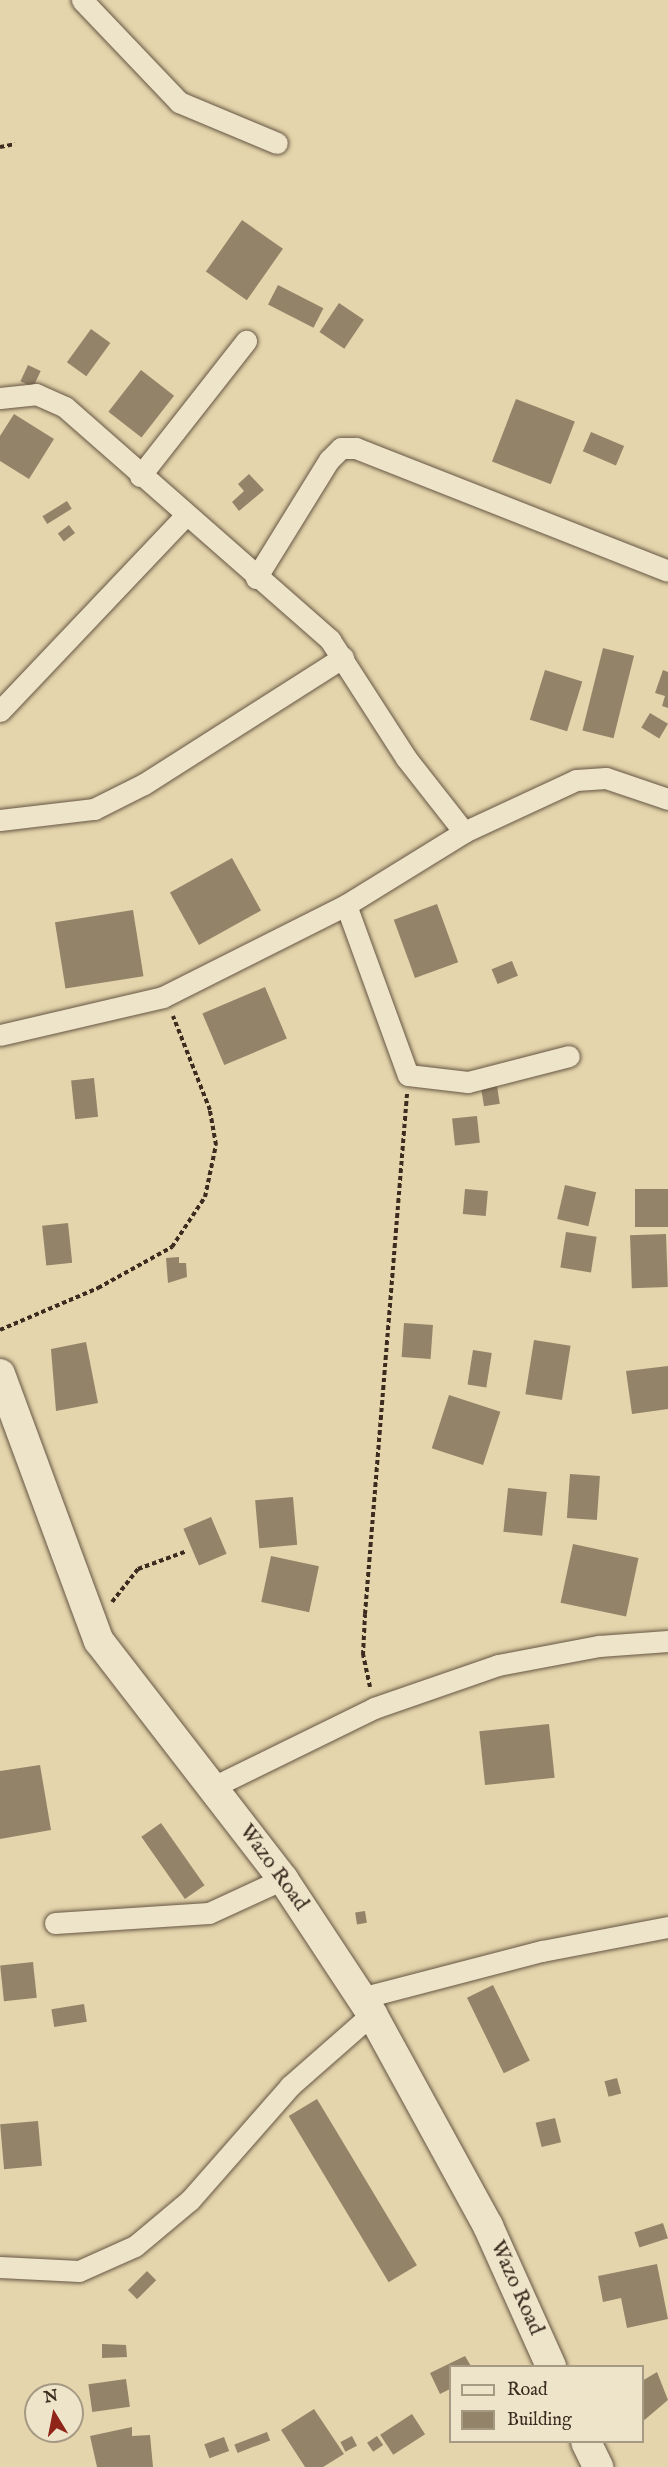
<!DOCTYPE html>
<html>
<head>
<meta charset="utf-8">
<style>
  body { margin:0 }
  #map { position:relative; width:668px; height:2467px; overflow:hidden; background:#e4d5ac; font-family:"IM FELL English",serif }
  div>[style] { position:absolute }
  .building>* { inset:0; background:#938469; transform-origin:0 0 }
  .path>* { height:4px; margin-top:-2px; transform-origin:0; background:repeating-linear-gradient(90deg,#3c2c20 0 4.5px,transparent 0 7.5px) }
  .roads { filter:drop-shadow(0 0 2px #665643) drop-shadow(0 0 2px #665643) }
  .street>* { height:21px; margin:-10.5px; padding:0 10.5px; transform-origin:10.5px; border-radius:10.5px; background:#ede4c9 }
  .secondary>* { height:30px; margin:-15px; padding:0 15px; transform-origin:15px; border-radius:15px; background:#ede4c9 }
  span { translate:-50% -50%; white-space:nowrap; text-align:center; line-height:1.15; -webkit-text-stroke:4.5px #ede4c9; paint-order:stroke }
  .street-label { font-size:21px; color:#3c2c20 }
  .legend { position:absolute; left:449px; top:2365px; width:195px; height:78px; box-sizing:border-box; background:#ede4c9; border:2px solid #a69a85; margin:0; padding:8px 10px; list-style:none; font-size:18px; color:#3c2c20 }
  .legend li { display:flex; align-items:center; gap:12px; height:30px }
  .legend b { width:30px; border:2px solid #a69a85 }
  .north { position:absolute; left:24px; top:2383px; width:60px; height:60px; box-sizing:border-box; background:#ede4c9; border:2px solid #a69a85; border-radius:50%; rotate:350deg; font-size:16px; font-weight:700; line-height:24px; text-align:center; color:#3c2c20 }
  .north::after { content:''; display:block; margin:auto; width:21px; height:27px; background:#8f2418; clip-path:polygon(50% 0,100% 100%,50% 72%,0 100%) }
</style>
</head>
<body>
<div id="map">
  <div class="building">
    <div style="left:242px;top:220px;width:50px;height:63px;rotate:35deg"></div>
    <div style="left:278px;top:285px;width:51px;height:22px;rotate:27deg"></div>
    <div style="left:339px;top:303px;width:30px;height:35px;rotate:34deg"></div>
    <div style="left:91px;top:329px;width:24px;height:41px;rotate:36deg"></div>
    <div style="left:28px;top:365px;width:14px;height:18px;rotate:25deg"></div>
    <div style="left:141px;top:370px;width:42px;height:53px;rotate:38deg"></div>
    <div style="left:516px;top:399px;width:63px;height:67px;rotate:21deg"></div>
    <div style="clip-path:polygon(14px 414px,54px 439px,29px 479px,0 461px,0 436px)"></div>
    <div style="left:591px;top:432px;width:36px;height:21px;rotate:23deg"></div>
    <div style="clip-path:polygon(249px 474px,264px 490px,239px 511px,232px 502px,244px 491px,238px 484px)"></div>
    <div style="left:67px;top:501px;width:9px;height:29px;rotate:58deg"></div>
    <div style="left:69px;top:525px;width:10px;height:14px;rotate:53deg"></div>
    <div style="left:603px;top:648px;width:32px;height:85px;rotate:14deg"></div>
    <div style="left:545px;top:670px;width:39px;height:52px;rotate:17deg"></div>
    <div style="clip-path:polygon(663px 670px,668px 672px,668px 708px,662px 706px,665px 696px,655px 693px)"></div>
    <div style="left:650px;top:713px;width:21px;height:17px;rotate:31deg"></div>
    <div style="left:232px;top:858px;width:60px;height:71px;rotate:61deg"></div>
    <div style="left:437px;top:904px;width:62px;height:46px;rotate:70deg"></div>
    <div style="left:133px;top:910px;width:67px;height:79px;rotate:81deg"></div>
    <div style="left:512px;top:961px;width:16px;height:22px;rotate:68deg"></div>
    <div style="left:265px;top:987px;width:56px;height:68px;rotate:67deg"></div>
    <div style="left:94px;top:1078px;width:39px;height:23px;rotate:84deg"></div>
    <div style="left:497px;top:1086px;width:18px;height:16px;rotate:81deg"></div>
    <div style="left:477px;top:1116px;width:27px;height:25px;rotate:84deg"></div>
    <div style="left:565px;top:1185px;width:32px;height:35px;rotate:13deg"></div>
    <div style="left:465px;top:1189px;width:23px;height:25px;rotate:5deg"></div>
    <div style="left:668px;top:1189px;width:38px;height:33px;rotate:90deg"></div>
    <div style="left:68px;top:1223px;width:40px;height:26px;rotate:84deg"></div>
    <div style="left:566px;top:1232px;width:31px;height:36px;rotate:9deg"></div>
    <div style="left:666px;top:1234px;width:53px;height:36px;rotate:88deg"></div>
    <div style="clip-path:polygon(179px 1257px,179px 1263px,186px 1263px,187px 1277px,168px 1283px,166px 1258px)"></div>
    <div style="left:404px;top:1323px;width:29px;height:34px;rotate:4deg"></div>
    <div style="left:534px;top:1340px;width:37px;height:55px;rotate:9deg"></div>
    <div style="clip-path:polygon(86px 1342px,98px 1403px,56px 1411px,51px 1349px)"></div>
    <div style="left:473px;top:1350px;width:19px;height:35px;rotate:9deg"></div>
    <div style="clip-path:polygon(668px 1366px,668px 1409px,632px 1414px,626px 1371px)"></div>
    <div style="left:449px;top:1395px;width:54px;height:56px;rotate:18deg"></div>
    <div style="left:570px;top:1474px;width:30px;height:44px;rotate:4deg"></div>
    <div style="left:508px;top:1488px;width:39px;height:44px;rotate:6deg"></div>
    <div style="left:293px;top:1497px;width:48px;height:38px;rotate:85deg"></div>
    <div style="left:211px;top:1517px;width:40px;height:30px;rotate:67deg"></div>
    <div style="left:573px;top:1544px;width:67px;height:60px;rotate:12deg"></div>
    <div style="left:271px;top:1556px;width:49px;height:47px;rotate:12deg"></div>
    <div style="left:549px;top:1724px;width:54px;height:70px;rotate:84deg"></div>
    <div style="clip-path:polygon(40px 1765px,51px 1830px,0 1839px,0 1771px)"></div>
    <div style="left:161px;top:1823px;width:76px;height:24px;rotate:55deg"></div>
    <div style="left:365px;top:1911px;width:12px;height:10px;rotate:81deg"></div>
    <div style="left:33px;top:1962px;width:36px;height:33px;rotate:84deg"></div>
    <div style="left:493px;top:1985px;width:84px;height:29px;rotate:64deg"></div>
    <div style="left:84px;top:2004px;width:18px;height:33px;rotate:81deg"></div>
    <div style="left:617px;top:2078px;width:16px;height:13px;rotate:75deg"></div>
    <div style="left:317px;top:2099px;width:194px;height:33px;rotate:59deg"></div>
    <div style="left:555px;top:2118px;width:25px;height:20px;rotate:76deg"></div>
    <div style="left:38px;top:2121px;width:45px;height:38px;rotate:85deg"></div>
    <div style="left:663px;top:2223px;width:16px;height:30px;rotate:72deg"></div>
    <div style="clip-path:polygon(657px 2264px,668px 2319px,627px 2328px,621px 2298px,603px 2302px,598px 2276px)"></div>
    <div style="left:147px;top:2271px;width:13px;height:27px;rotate:45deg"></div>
    <div style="clip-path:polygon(102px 2344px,126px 2345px,127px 2357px,102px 2358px)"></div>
    <div style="clip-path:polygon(465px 2356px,471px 2366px,450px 2366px,450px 2389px,440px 2394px,430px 2373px)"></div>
    <div style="clip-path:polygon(657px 2372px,668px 2400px,642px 2422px,642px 2381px)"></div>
    <div style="left:126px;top:2379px;width:28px;height:38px;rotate:82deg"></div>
    <div style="clip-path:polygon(314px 2409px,344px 2454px,323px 2467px,305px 2467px,281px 2430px)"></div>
    <div style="left:412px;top:2414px;width:24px;height:38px;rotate:57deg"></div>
    <div style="clip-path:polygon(132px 2427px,132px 2436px,150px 2435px,153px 2467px,97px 2467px,90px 2436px)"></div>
    <div style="left:267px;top:2432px;width:9px;height:35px;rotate:69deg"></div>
    <div style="left:352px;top:2436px;width:11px;height:13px;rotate:63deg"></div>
    <div style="left:377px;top:2436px;width:11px;height:12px;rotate:56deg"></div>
    <div style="left:224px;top:2437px;width:15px;height:21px;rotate:70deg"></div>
  </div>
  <div class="path">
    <div style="left:0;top:147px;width:15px;rotate:-11deg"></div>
    <div style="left:0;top:1330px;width:107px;rotate:-23.2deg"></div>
    <div style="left:98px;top:1288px;width:85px;rotate:-29deg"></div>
    <div style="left:172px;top:1247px;width:60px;rotate:-56.6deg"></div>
    <div style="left:205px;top:1197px;width:53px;rotate:-78.1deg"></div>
    <div style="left:216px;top:1145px;width:36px;rotate:-100deg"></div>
    <div style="left:210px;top:1110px;width:101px;rotate:-111.5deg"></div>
    <div style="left:112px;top:1602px;width:42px;rotate:-51.8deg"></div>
    <div style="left:138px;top:1569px;width:52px;rotate:-20.2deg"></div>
    <div style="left:370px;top:1687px;width:33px;rotate:-102deg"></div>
    <div style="left:363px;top:1655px;width:41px;rotate:-87.2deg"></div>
    <div style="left:365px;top:1614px;width:522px;rotate:-85.38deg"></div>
  </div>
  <div class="roads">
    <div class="street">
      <div style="left:82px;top:0;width:141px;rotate:46.4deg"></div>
      <div style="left:179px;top:102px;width:106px;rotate:22.7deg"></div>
      <div style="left:0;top:398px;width:36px;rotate:-6deg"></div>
      <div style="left:36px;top:394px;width:32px;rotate:24deg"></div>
      <div style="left:65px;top:407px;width:353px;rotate:41.3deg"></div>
      <div style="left:330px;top:640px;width:140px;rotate:57.2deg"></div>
      <div style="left:406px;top:758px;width:94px;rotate:51.9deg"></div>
      <div style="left:140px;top:476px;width:172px;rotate:-51.9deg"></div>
      <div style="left:256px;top:578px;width:139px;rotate:-58.3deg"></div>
      <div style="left:329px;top:460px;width:17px;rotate:-45deg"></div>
      <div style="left:341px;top:448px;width:15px"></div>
      <div style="left:356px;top:448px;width:335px;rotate:21.5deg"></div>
      <div style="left:0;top:711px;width:269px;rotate:-46.5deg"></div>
      <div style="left:0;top:820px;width:95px;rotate:-6.7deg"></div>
      <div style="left:94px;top:809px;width:56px;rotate:-26.6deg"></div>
      <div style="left:144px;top:784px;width:236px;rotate:-32.5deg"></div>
      <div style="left:346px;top:905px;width:181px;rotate:70deg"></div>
      <div style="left:408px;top:1075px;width:60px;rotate:6.7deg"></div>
      <div style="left:468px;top:1082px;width:104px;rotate:-14.4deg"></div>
      <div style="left:0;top:1035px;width:167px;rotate:-13.1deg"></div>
      <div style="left:163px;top:997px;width:205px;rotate:-26.7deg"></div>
      <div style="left:346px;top:905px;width:139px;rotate:-31.7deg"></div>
      <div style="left:464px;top:832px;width:123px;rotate:-24.9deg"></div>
      <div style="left:576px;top:780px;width:30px;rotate:-4deg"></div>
      <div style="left:606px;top:778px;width:65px;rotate:18.7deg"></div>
      <div style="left:213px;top:1787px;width:179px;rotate:-26.1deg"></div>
      <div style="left:374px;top:1708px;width:131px;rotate:-19.1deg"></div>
      <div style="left:498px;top:1665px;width:103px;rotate:-10.7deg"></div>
      <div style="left:599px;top:1646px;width:69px;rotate:-4.1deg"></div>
      <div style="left:55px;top:1923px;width:154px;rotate:-3.7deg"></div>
      <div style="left:209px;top:1913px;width:81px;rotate:-24.7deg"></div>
      <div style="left:361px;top:1998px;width:187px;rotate:-14.6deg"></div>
      <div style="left:542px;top:1951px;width:128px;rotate:-10.8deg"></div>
      <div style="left:0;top:2267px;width:79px;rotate:2.9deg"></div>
      <div style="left:79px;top:2271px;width:61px;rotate:-24.1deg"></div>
      <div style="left:135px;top:2246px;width:72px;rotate:-39.9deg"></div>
      <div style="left:190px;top:2200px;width:152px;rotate:-48.7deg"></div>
      <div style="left:290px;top:2086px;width:109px;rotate:-41.3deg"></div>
    </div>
    <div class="secondary">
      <div style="left:0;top:1374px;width:285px;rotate:69.7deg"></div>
      <div style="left:99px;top:1641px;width:301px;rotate:52.3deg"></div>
      <div style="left:283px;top:1879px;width:162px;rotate:56.6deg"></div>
      <div style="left:372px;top:2014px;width:242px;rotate:61.3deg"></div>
      <div style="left:488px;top:2226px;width:154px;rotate:65.8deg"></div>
      <div style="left:586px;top:2442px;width:28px;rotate:64deg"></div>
    </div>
  </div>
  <div class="street-label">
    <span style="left:273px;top:1868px;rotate:54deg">Wazo Road</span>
    <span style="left:516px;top:2288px;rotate:66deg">Wazo Road</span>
  </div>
  <ul class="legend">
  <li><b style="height:8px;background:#ede4c9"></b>Road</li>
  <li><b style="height:16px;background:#938469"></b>Building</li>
  </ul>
  <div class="north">N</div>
</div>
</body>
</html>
